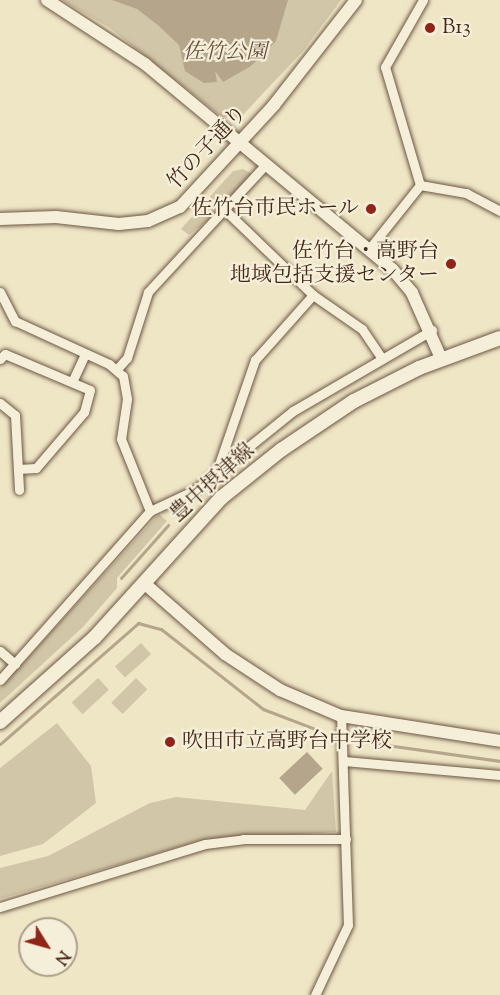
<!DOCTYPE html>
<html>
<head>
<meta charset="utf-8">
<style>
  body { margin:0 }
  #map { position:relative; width:500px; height:995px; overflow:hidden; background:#efe6c6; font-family:"Sorts Mill Goudy","Noto Serif JP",serif }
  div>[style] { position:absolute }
  .green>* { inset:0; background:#d2c6a8; transform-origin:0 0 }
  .water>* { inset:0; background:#b5a58b; transform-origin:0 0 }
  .stream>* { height:3px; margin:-1.5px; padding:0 1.5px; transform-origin:1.5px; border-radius:1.5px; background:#b5a58b }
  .roads { filter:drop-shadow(0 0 2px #6e5744) drop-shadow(0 0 2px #6e5744) }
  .minor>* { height:9px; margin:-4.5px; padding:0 4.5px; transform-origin:4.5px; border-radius:4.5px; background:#f5efda }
  .tertiary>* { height:12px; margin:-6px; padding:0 6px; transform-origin:6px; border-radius:6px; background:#f5efda }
  .secondary>* { height:14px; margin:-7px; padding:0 7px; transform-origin:7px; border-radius:7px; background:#f5efda }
  .dots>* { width:16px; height:16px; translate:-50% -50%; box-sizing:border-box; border:3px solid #f5efda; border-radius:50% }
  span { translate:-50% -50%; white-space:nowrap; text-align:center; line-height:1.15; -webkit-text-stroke:4.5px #f5efda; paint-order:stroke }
  .poi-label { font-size:21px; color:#432718 }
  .left { translate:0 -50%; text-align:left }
  .right { translate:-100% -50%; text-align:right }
  .park-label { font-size:21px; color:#674f3c; font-style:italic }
  .street-label { font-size:21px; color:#432718 }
  .north { position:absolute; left:18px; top:917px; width:60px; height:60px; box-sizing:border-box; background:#f5efda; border:2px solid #ae9f8c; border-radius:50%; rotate:127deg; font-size:16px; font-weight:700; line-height:24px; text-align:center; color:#432718 }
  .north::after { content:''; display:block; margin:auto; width:21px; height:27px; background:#8f2418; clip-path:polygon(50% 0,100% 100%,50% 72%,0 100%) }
</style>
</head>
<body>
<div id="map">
  <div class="green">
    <div style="clip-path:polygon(62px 0,341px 0,303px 51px,239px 119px,222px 117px,110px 28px)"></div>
    <div style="clip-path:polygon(243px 169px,252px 174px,226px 206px,189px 235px,181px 229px,233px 171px)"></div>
    <div style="clip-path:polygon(159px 514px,167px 521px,117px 578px,117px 588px,83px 627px,0 703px,0 688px)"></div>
    <div style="left:141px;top:643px;width:15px;height:35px;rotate:48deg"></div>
    <div style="left:98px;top:678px;width:16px;height:36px;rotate:47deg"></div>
    <div style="left:136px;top:678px;width:16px;height:35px;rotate:45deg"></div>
    <div style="clip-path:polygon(57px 723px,91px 766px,96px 803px,43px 844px,0 856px,0 768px)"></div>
    <div style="clip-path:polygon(332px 771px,336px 832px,202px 840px,0 899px,0 868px,48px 856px,150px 803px,176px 797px,305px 810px)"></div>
  </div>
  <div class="water">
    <div style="clip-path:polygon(112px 0,288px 0,276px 41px,251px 66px,223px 82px,215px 71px,217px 82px,204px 83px,185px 71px,179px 45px,159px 26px,137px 9px)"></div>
    <div style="left:307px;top:752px;width:23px;height:38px;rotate:47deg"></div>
  </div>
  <div class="stream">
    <div style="left:121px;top:578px;width:71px;rotate:-48.4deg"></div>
    <div style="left:358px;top:741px;width:143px;rotate:8deg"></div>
    <div style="left:0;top:744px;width:184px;rotate:-41.2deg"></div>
    <div style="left:138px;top:623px;width:24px;rotate:15deg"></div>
    <div style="left:161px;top:629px;width:130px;rotate:38.1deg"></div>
    <div style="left:263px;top:709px;width:59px;rotate:20.9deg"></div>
  </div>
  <div class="roads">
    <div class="minor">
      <div style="left:420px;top:185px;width:123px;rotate:-106.5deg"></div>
      <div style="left:385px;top:67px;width:77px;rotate:-60.4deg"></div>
      <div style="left:420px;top:185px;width:47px;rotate:9.9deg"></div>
      <div style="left:466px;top:193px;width:38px;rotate:28deg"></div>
      <div style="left:227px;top:212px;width:120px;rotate:44deg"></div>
      <div style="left:313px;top:295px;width:60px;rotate:34.8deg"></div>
      <div style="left:362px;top:329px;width:36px;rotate:56deg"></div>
      <div style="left:369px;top:249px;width:82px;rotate:-51.4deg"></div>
      <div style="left:0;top:292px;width:33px;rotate:63deg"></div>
      <div style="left:15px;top:321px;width:103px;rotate:24.6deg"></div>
      <div style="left:109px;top:364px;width:18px;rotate:41deg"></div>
      <div style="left:123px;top:376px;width:23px;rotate:80deg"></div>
      <div style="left:127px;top:399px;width:40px;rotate:98.5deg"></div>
      <div style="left:121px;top:439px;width:78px;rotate:68.1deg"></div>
      <div style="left:0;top:359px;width:7px;rotate:-45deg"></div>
      <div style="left:5px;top:354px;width:92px;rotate:23deg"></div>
      <div style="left:90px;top:390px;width:23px;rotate:105deg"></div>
      <div style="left:84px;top:412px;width:74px;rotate:130.6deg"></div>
      <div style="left:36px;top:468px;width:18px;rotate:177deg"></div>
      <div style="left:117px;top:369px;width:15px;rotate:-48deg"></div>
      <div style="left:127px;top:358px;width:69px;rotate:-72.3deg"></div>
      <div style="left:148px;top:292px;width:174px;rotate:-47.3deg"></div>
      <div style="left:72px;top:382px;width:31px;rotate:-65deg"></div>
      <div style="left:0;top:403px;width:19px;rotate:39deg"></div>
      <div style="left:15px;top:415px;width:75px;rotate:86.9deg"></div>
      <div style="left:216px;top:473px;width:120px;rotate:-71deg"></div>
      <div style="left:255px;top:360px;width:87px;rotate:-48.3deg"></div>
      <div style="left:0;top:651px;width:20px;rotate:41deg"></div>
      <div style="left:0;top:680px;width:226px;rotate:-48.4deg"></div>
      <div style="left:150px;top:511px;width:50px;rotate:-25deg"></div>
      <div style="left:195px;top:490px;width:126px;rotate:-38.9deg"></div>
      <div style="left:293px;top:411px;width:161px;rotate:-30.2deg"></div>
      <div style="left:343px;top:761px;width:158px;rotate:5.1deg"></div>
      <div style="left:0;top:907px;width:214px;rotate:-17.1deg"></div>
      <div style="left:205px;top:844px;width:38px;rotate:-7deg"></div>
      <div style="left:243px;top:839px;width:103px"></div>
      <div style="left:315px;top:995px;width:77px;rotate:-64.8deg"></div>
      <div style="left:348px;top:925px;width:209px;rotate:-91.9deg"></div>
    </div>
    <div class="tertiary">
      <div style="left:47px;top:0;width:117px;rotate:33.1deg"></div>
      <div style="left:145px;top:64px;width:322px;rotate:39.7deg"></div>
      <div style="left:393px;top:270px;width:30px;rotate:50deg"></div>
      <div style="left:412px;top:293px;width:71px;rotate:66deg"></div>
      <div style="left:0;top:219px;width:56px;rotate:-2deg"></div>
      <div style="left:56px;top:217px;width:63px;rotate:6.3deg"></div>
      <div style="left:119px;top:224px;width:29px;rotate:-6deg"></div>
      <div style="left:148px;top:221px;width:35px;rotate:-24deg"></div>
      <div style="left:180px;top:207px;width:139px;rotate:-47.3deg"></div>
      <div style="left:274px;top:105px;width:133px;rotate:-52deg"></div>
      <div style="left:144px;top:583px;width:108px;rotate:41.2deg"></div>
      <div style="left:225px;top:654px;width:66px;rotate:33.2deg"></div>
      <div style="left:280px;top:690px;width:66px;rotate:23.1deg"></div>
      <div style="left:341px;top:716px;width:161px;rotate:8.9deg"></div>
    </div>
    <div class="secondary">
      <div style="left:0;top:722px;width:127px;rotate:-41.8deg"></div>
      <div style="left:95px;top:637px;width:188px;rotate:-47.8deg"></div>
      <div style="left:221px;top:498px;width:77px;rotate:-38.7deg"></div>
      <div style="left:281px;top:450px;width:88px;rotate:-33.9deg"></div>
      <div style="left:354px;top:401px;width:73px;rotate:-26.9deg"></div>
      <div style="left:419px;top:368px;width:86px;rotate:-20.3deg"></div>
    </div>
  </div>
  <div class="dots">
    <div style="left:430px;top:28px;background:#8f2418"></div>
    <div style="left:371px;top:209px;background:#8f2418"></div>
    <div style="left:451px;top:264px;background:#8f2418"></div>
    <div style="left:170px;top:742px;background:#8f2418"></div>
  </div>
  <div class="poi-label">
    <span class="left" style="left:442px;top:28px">B13</span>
    <span class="right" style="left:359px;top:209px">佐竹台市民ホール</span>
    <span class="right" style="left:439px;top:264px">佐竹台・高野台<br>地域包括支援センター</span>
    <span class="left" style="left:182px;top:742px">吹田市立高野台中学校</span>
  </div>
  <div class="park-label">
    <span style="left:225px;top:53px">佐竹公園</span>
  </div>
  <div class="street-label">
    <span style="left:208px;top:148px;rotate:-47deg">竹の子通り</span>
    <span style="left:213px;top:483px;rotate:-42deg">豊中摂津線</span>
  </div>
  <div class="north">N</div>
</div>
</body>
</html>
